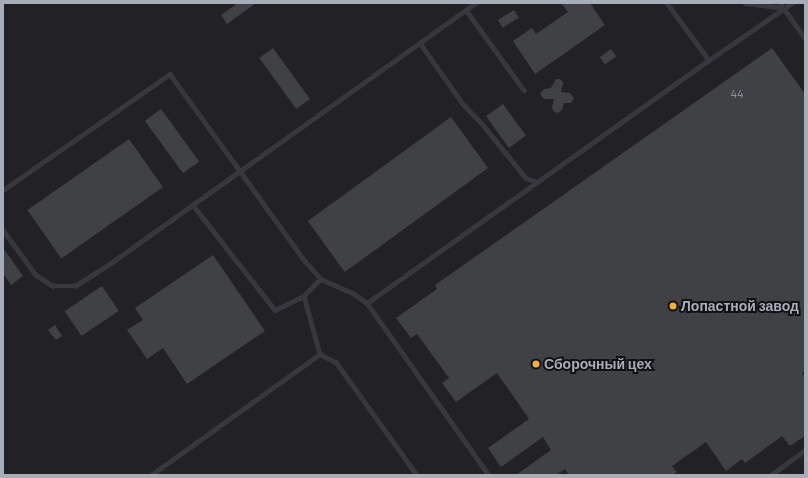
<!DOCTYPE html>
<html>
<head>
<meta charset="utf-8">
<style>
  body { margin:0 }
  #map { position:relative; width:808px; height:478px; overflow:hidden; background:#161618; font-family:Barlow,sans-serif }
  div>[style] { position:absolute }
  .built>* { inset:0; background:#222225; transform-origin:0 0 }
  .building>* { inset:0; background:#404145; transform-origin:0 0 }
  .service>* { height:4.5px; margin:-2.25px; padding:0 2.25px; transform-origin:2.25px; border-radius:2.25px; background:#37383d }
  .dots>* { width:11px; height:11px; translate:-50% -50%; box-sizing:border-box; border:2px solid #111113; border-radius:50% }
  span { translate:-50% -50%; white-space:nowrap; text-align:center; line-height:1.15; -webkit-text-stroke:4px #111113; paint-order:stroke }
  .number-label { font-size:12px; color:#8e929b }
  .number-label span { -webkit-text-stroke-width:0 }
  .poi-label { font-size:14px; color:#a8adb8; font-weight:700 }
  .left { translate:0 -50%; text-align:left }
  .frame { position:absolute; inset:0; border:4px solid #a8adb8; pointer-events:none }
</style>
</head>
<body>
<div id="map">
  <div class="built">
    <div style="left:3px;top:3px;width:802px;height:472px"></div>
  </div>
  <div class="building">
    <div style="clip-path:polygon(238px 3px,256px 3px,227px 24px,221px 15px)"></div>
    <div style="clip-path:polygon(561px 3px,590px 3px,605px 25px,535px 74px,513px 41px,532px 28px,536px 34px,568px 12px)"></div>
    <div style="left:514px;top:10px;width:9px;height:19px;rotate:58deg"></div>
    <div style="left:273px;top:48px;width:63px;height:17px;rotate:54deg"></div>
    <div style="clip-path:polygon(772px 48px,805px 94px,805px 371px,802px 373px,805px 377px,805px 436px,790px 446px,782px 436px,745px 463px,742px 459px,726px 471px,706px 442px,672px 466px,677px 472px,672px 475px,569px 475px,565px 469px,556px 475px,516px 475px,551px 450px,543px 437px,501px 467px,488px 448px,529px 419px,497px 373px,456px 402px,442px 383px,449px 378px,417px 334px,411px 338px,396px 318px,437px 289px,435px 285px)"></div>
    <div style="left:611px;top:49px;width:9px;height:14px;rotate:54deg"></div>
    <div style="clip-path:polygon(556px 79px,560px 79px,563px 82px,561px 92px,570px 93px,574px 98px,571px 103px,564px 103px,562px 110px,558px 113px,554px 112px,552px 108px,554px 99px,544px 99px,540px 94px,544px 89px,551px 88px)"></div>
    <div style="left:503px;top:104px;width:39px;height:21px;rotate:54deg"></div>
    <div style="left:161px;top:109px;width:65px;height:20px;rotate:54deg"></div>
    <div style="left:451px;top:117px;width:63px;height:177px;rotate:54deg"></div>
    <div style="left:129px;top:139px;width:59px;height:124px;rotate:55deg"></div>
    <div style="clip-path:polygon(3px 248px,23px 276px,11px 285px,3px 273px)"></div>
    <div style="clip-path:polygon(213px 255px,265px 331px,187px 384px,163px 348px,147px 359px,127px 330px,143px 320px,135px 308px)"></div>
    <div style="left:102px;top:286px;width:30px;height:45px;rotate:56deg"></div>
    <div style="clip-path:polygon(55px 325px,62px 336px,56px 340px,48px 330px)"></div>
  </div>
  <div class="service">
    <div style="left:667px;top:3px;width:71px;rotate:53.6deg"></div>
    <div style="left:745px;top:3px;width:38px;rotate:7deg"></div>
    <div style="left:780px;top:3px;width:43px;rotate:54.5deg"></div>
    <div style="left:466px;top:10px;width:99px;rotate:54.1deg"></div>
    <div style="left:420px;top:43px;width:75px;rotate:54.8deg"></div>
    <div style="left:463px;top:104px;width:29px;rotate:46deg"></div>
    <div style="left:483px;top:125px;width:68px;rotate:50.9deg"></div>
    <div style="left:526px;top:178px;width:12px;rotate:20deg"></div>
    <div style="left:3px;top:190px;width:203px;rotate:-34.8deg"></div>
    <div style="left:170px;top:74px;width:231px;rotate:54.2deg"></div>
    <div style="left:305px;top:261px;width:24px;rotate:48deg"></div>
    <div style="left:321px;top:279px;width:35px;rotate:24deg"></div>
    <div style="left:353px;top:293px;width:17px;rotate:36deg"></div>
    <div style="left:367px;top:303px;width:211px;rotate:54.7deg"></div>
    <div style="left:193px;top:205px;width:133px;rotate:52deg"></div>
    <div style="left:275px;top:310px;width:32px;rotate:-26deg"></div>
    <div style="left:3px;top:230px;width:56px;rotate:53.7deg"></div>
    <div style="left:36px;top:275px;width:20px;rotate:33deg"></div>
    <div style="left:53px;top:286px;width:22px"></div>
    <div style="left:75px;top:286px;width:43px;rotate:-32.6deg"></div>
    <div style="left:111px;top:263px;width:448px;rotate:-35.5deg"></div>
    <div style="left:321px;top:279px;width:24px;rotate:135deg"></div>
    <div style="left:304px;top:296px;width:60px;rotate:74.6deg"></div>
    <div style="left:320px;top:354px;width:18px;rotate:27deg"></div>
    <div style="left:336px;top:362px;width:139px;rotate:54.4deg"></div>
    <div style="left:367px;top:303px;width:420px;rotate:-35.4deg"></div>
    <div style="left:709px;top:60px;width:101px;rotate:-34.5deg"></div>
    <div style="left:151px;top:475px;width:208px;rotate:-35.6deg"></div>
    <div style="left:771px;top:475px;width:42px;rotate:-36.3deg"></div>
  </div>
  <div class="dots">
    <div style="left:673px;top:306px;background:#f2b134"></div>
    <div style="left:536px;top:364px;background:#f2b134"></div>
  </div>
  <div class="number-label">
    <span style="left:737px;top:94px">44</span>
  </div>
  <div class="poi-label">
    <span class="left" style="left:681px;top:306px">Лопастной завод</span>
    <span class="left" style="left:544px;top:364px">Сборочный цех</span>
  </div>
  <div class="frame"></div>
</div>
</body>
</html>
